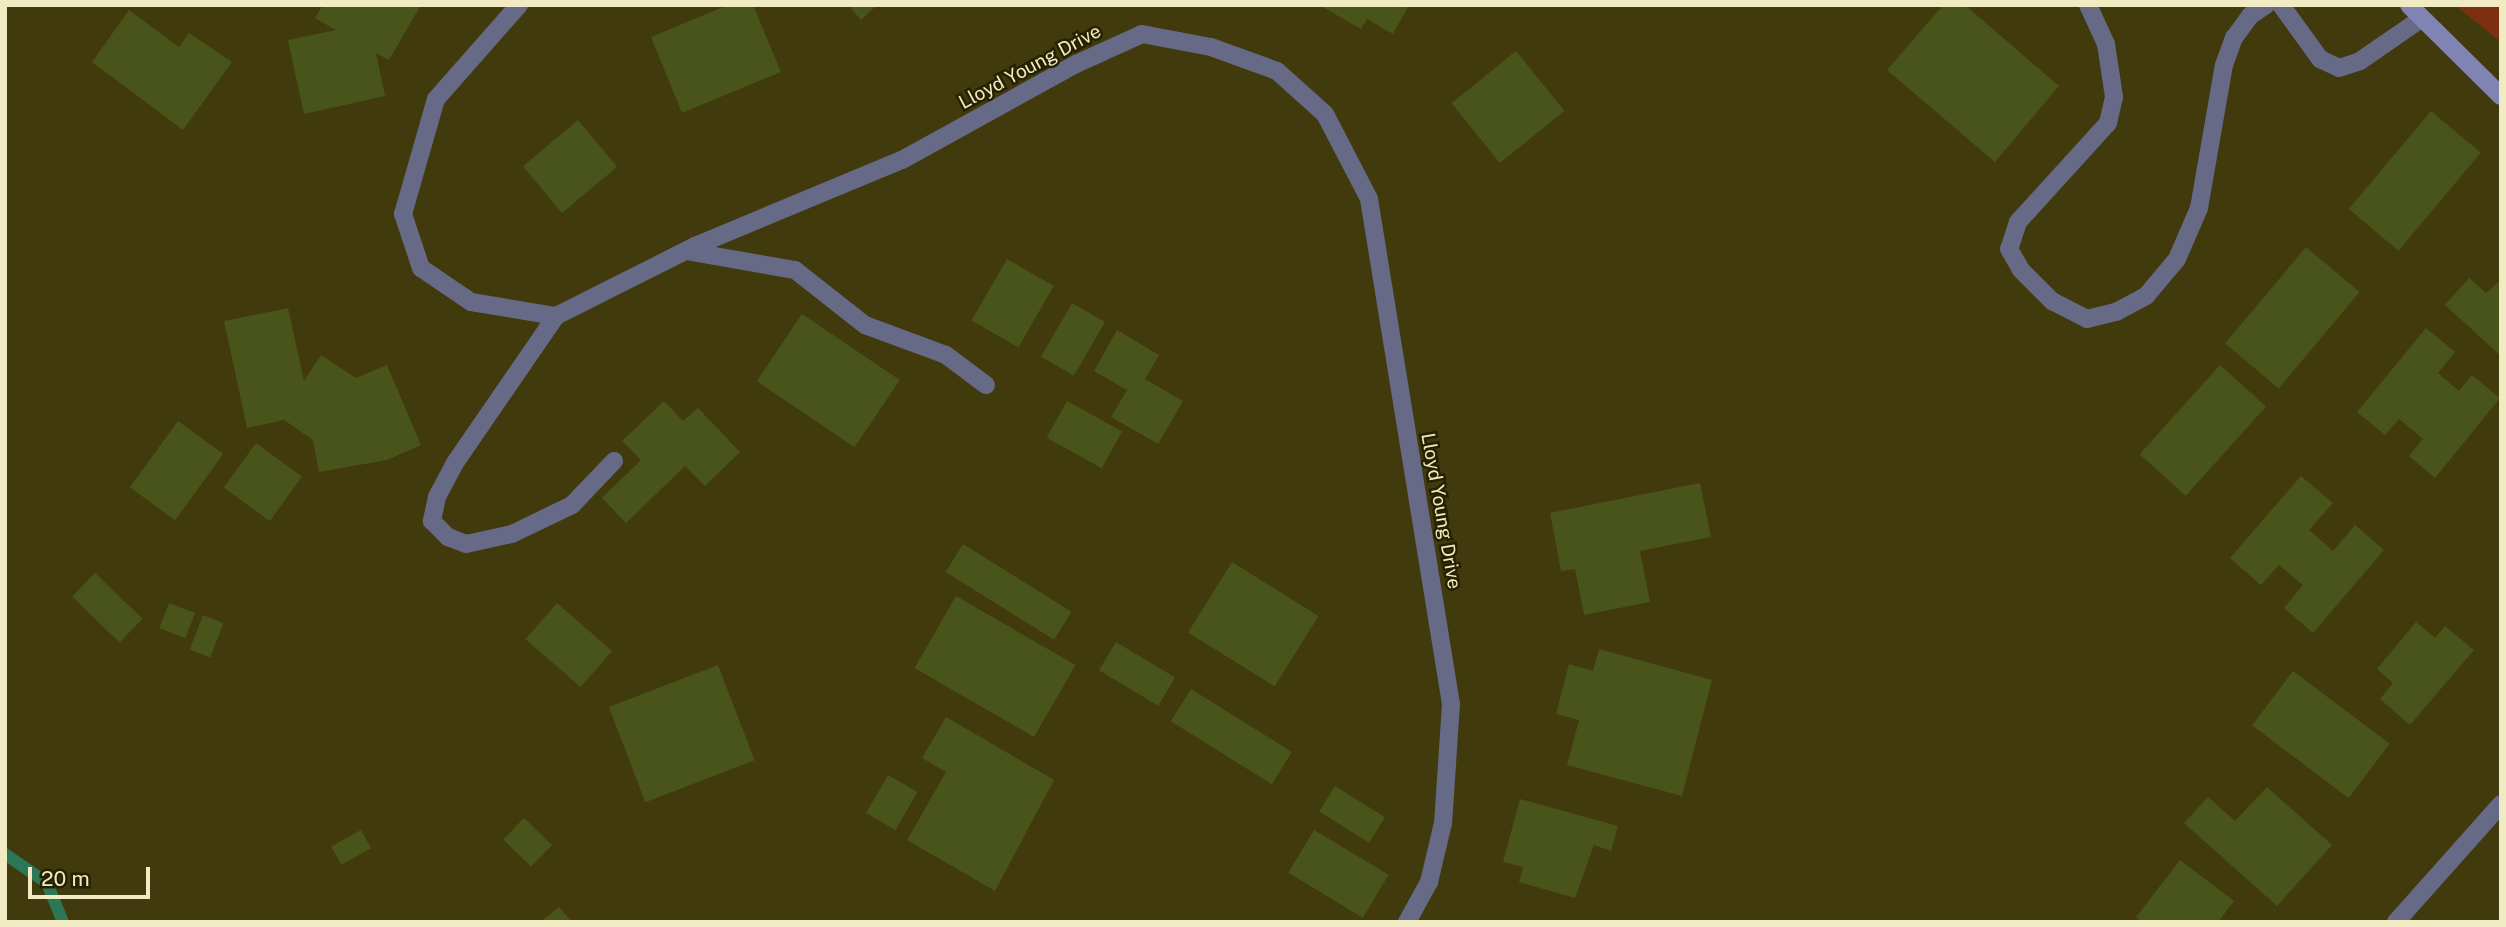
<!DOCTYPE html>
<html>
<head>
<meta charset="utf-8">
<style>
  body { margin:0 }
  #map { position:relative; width:2506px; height:927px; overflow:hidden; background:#413a0d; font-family:"Public Sans",sans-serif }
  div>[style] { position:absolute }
  .green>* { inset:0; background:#7d3010 }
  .stream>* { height:12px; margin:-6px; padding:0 6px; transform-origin:6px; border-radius:6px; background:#2c7755 }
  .building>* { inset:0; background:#48541a; transform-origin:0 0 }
  .lane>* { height:18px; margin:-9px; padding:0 9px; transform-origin:9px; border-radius:9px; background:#676a87 }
  .street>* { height:18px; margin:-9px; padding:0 9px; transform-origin:9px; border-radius:9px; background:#676a87 }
  .secondary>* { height:18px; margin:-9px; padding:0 9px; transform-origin:9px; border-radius:9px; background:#8084b2 }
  span { translate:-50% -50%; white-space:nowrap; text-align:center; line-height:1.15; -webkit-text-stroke:5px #262100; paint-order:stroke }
  .street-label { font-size:19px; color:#f0ebc3 }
  .frame { position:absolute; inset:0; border:7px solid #f0ebc3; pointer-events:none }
  .scale { position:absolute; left:28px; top:867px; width:122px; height:32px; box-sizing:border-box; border:4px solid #f0ebc3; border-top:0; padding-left:9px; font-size:21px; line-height:24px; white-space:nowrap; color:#f0ebc3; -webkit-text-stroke:5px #262100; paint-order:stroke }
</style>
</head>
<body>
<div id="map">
  <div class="green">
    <div style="clip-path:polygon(2455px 5px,2501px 5px,2501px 42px)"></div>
  </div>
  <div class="stream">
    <div style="left:5px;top:854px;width:51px;rotate:34.6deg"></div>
    <div style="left:47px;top:883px;width:42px;rotate:67.7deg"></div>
  </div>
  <div class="building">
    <div style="clip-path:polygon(323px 5px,421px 5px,389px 60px,376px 53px,385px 96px,304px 114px,288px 40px,336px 30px,315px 18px)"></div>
    <div style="clip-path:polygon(728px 5px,753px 5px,781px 72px,682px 113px,651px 37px)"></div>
    <div style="clip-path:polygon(848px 5px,877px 5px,861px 20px)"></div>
    <div style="clip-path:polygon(1319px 5px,1409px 5px,1393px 34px,1367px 19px,1361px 29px)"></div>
    <div style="clip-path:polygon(1943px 5px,1965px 5px,2059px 86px,1995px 162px,1887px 70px)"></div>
    <div style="clip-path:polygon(129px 10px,179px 47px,189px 33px,232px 62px,183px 130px,92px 62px)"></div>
    <div style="left:1516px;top:51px;width:77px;height:83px;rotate:51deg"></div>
    <div style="left:2431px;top:111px;width:65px;height:128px;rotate:40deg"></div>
    <div style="left:578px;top:120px;width:61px;height:72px;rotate:50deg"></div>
    <div style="left:2306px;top:247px;width:70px;height:126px;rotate:40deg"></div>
    <div style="left:1007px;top:259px;width:54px;height:71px;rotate:30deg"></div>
    <div style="clip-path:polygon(2469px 278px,2486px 293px,2501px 280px,2501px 356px,2445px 305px)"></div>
    <div style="left:1072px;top:303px;width:38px;height:62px;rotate:30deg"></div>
    <div style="clip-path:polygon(288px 308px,304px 381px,321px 355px,356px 378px,387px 365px,421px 445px,387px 460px,319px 472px,313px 440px,284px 420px,247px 428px,224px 321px)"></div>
    <div style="left:802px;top:314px;width:118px;height:81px;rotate:34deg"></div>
    <div style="clip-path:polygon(2426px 328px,2455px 352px,2438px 373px,2459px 391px,2472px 375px,2500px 398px,2435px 478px,2409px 456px,2423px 439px,2399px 419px,2385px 435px,2357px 412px)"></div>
    <div style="clip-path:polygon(1117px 330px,1159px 355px,1145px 379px,1183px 401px,1158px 444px,1111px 417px,1127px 390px,1094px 371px)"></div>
    <div style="left:2220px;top:365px;width:62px;height:120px;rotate:42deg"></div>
    <div style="clip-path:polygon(664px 401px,683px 421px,698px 408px,740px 452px,705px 486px,685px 466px,626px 523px,602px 498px,641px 460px,622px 441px)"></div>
    <div style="left:1067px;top:401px;width:63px;height:42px;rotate:29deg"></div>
    <div style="left:178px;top:421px;width:56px;height:82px;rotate:36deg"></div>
    <div style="left:256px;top:443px;width:57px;height:55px;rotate:36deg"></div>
    <div style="clip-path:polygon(2301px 476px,2333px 503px,2309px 530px,2333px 551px,2355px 525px,2384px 550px,2313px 633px,2284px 608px,2303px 585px,2279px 565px,2261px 585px,2230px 558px)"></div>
    <div style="clip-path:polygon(1700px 483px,1711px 537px,1640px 551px,1650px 602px,1584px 615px,1575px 569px,1561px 571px,1550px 513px)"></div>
    <div style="left:963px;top:544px;width:128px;height:33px;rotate:32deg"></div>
    <div style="left:1232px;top:562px;width:102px;height:83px;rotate:32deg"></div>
    <div style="left:95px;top:573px;width:66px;height:33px;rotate:44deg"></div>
    <div style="left:956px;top:596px;width:138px;height:83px;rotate:30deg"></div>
    <div style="left:169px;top:603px;width:28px;height:27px;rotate:21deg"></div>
    <div style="left:557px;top:603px;width:73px;height:48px;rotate:41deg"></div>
    <div style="left:203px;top:615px;width:22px;height:37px;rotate:21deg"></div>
    <div style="clip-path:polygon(2416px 622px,2435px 638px,2445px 626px,2474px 650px,2410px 725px,2380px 699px,2393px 683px,2377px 669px)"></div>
    <div style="left:1116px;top:642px;width:69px;height:33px;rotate:31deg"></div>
    <div style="clip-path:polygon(1599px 649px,1712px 680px,1682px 796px,1567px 765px,1579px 720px,1556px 714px,1569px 664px,1593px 671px)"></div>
    <div style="left:718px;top:665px;width:102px;height:117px;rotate:69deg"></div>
    <div style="left:2293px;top:671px;width:121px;height:68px;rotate:37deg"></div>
    <div style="left:1191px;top:689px;width:119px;height:38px;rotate:32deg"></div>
    <div style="clip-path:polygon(946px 717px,1054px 780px,995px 891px,907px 840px,946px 772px,922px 758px)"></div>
    <div style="left:888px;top:775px;width:34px;height:44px;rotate:30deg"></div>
    <div style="left:1335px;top:786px;width:59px;height:30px;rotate:32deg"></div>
    <div style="clip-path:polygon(2267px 787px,2332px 845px,2277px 906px,2184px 823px,2208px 797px,2235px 821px)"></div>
    <div style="clip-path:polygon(1520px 799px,1618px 826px,1611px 851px,1594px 845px,1575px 898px,1519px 882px,1523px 867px,1503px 862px)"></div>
    <div style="left:524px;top:818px;width:39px;height:30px;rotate:44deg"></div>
    <div style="left:361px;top:830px;width:21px;height:34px;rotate:61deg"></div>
    <div style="left:1314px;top:830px;width:87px;height:50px;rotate:31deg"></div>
    <div style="clip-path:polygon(2180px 860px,2234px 901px,2218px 922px,2142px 922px,2136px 917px)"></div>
    <div style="clip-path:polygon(559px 907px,572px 922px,540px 922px)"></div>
  </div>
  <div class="lane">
    <div style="left:2088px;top:5px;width:43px;rotate:65.2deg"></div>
    <div style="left:2106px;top:44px;width:54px;rotate:81.4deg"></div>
    <div style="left:2114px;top:97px;width:27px;rotate:103deg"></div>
    <div style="left:2108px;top:123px;width:134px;rotate:132.3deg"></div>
    <div style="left:2018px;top:222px;width:28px;rotate:108deg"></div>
    <div style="left:2009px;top:249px;width:24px;rotate:60deg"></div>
    <div style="left:2021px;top:270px;width:44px;rotate:45deg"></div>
    <div style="left:2052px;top:301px;width:39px;rotate:27deg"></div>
    <div style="left:2087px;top:319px;width:30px;rotate:-14deg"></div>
    <div style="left:2116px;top:312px;width:34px;rotate:-28deg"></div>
    <div style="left:2146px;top:296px;width:48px;rotate:-50deg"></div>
    <div style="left:2177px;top:259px;width:56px;rotate:-66.7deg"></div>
    <div style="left:2199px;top:208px;width:145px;rotate:-80.1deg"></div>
    <div style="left:2224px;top:65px;width:29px;rotate:-70deg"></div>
    <div style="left:2234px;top:38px;width:29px;rotate:-54deg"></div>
    <div style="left:2251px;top:15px;width:18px;rotate:-34deg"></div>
    <div style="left:2281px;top:5px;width:67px;rotate:54.2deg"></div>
    <div style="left:2320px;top:59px;width:21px;rotate:25deg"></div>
    <div style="left:2339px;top:68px;width:22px;rotate:-18deg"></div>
    <div style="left:2360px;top:61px;width:75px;rotate:-34.7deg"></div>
  </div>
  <div class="street">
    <div style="left:519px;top:5px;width:125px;rotate:131.4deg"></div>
    <div style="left:436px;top:99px;width:120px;rotate:106deg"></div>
    <div style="left:403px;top:214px;width:57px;rotate:71.6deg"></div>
    <div style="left:421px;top:268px;width:60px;rotate:34.2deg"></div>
    <div style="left:471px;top:302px;width:86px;rotate:9.4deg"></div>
    <div style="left:556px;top:316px;width:156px;rotate:-26.7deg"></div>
    <div style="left:695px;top:246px;width:224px;rotate:-22.6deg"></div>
    <div style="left:902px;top:160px;width:199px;rotate:-28.9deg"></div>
    <div style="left:1076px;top:64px;width:72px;rotate:-24.4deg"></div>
    <div style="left:1142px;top:34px;width:70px;rotate:10.7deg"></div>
    <div style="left:1211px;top:47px;width:70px;rotate:20deg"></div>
    <div style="left:1277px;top:71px;width:64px;rotate:41.9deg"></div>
    <div style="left:1325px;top:114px;width:96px;rotate:62.6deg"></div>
    <div style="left:1369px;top:199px;width:512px;rotate:80.78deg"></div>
    <div style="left:1451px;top:704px;width:119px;rotate:93.8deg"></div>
    <div style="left:1443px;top:823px;width:61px;rotate:103.3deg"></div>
    <div style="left:1429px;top:882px;width:46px;rotate:118.8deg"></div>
    <div style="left:686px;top:251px;width:111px;rotate:9.9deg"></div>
    <div style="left:795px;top:270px;width:89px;rotate:38.2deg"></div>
    <div style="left:865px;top:325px;width:86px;rotate:20.3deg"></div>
    <div style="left:946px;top:355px;width:50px;rotate:36.9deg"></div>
    <div style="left:556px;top:316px;width:178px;rotate:124.5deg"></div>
    <div style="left:455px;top:463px;width:38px;rotate:118deg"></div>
    <div style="left:437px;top:497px;width:25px;rotate:102deg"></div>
    <div style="left:432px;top:521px;width:23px;rotate:45deg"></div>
    <div style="left:448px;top:537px;width:19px;rotate:21deg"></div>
    <div style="left:466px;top:544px;width:47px;rotate:-12.3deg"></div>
    <div style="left:512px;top:534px;width:67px;rotate:-25.8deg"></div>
    <div style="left:572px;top:505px;width:61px;rotate:-46.3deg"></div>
    <div style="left:2396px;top:922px;width:158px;rotate:-48.3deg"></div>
  </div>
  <div class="secondary">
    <div style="left:2409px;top:5px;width:129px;rotate:44.7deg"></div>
  </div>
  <div class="street-label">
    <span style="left:1030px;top:67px;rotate:-28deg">Lloyd Young Drive</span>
    <span style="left:1441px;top:511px;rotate:80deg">Lloyd Young Drive</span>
  </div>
  <div class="frame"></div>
  <div class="scale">20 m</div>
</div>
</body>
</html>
